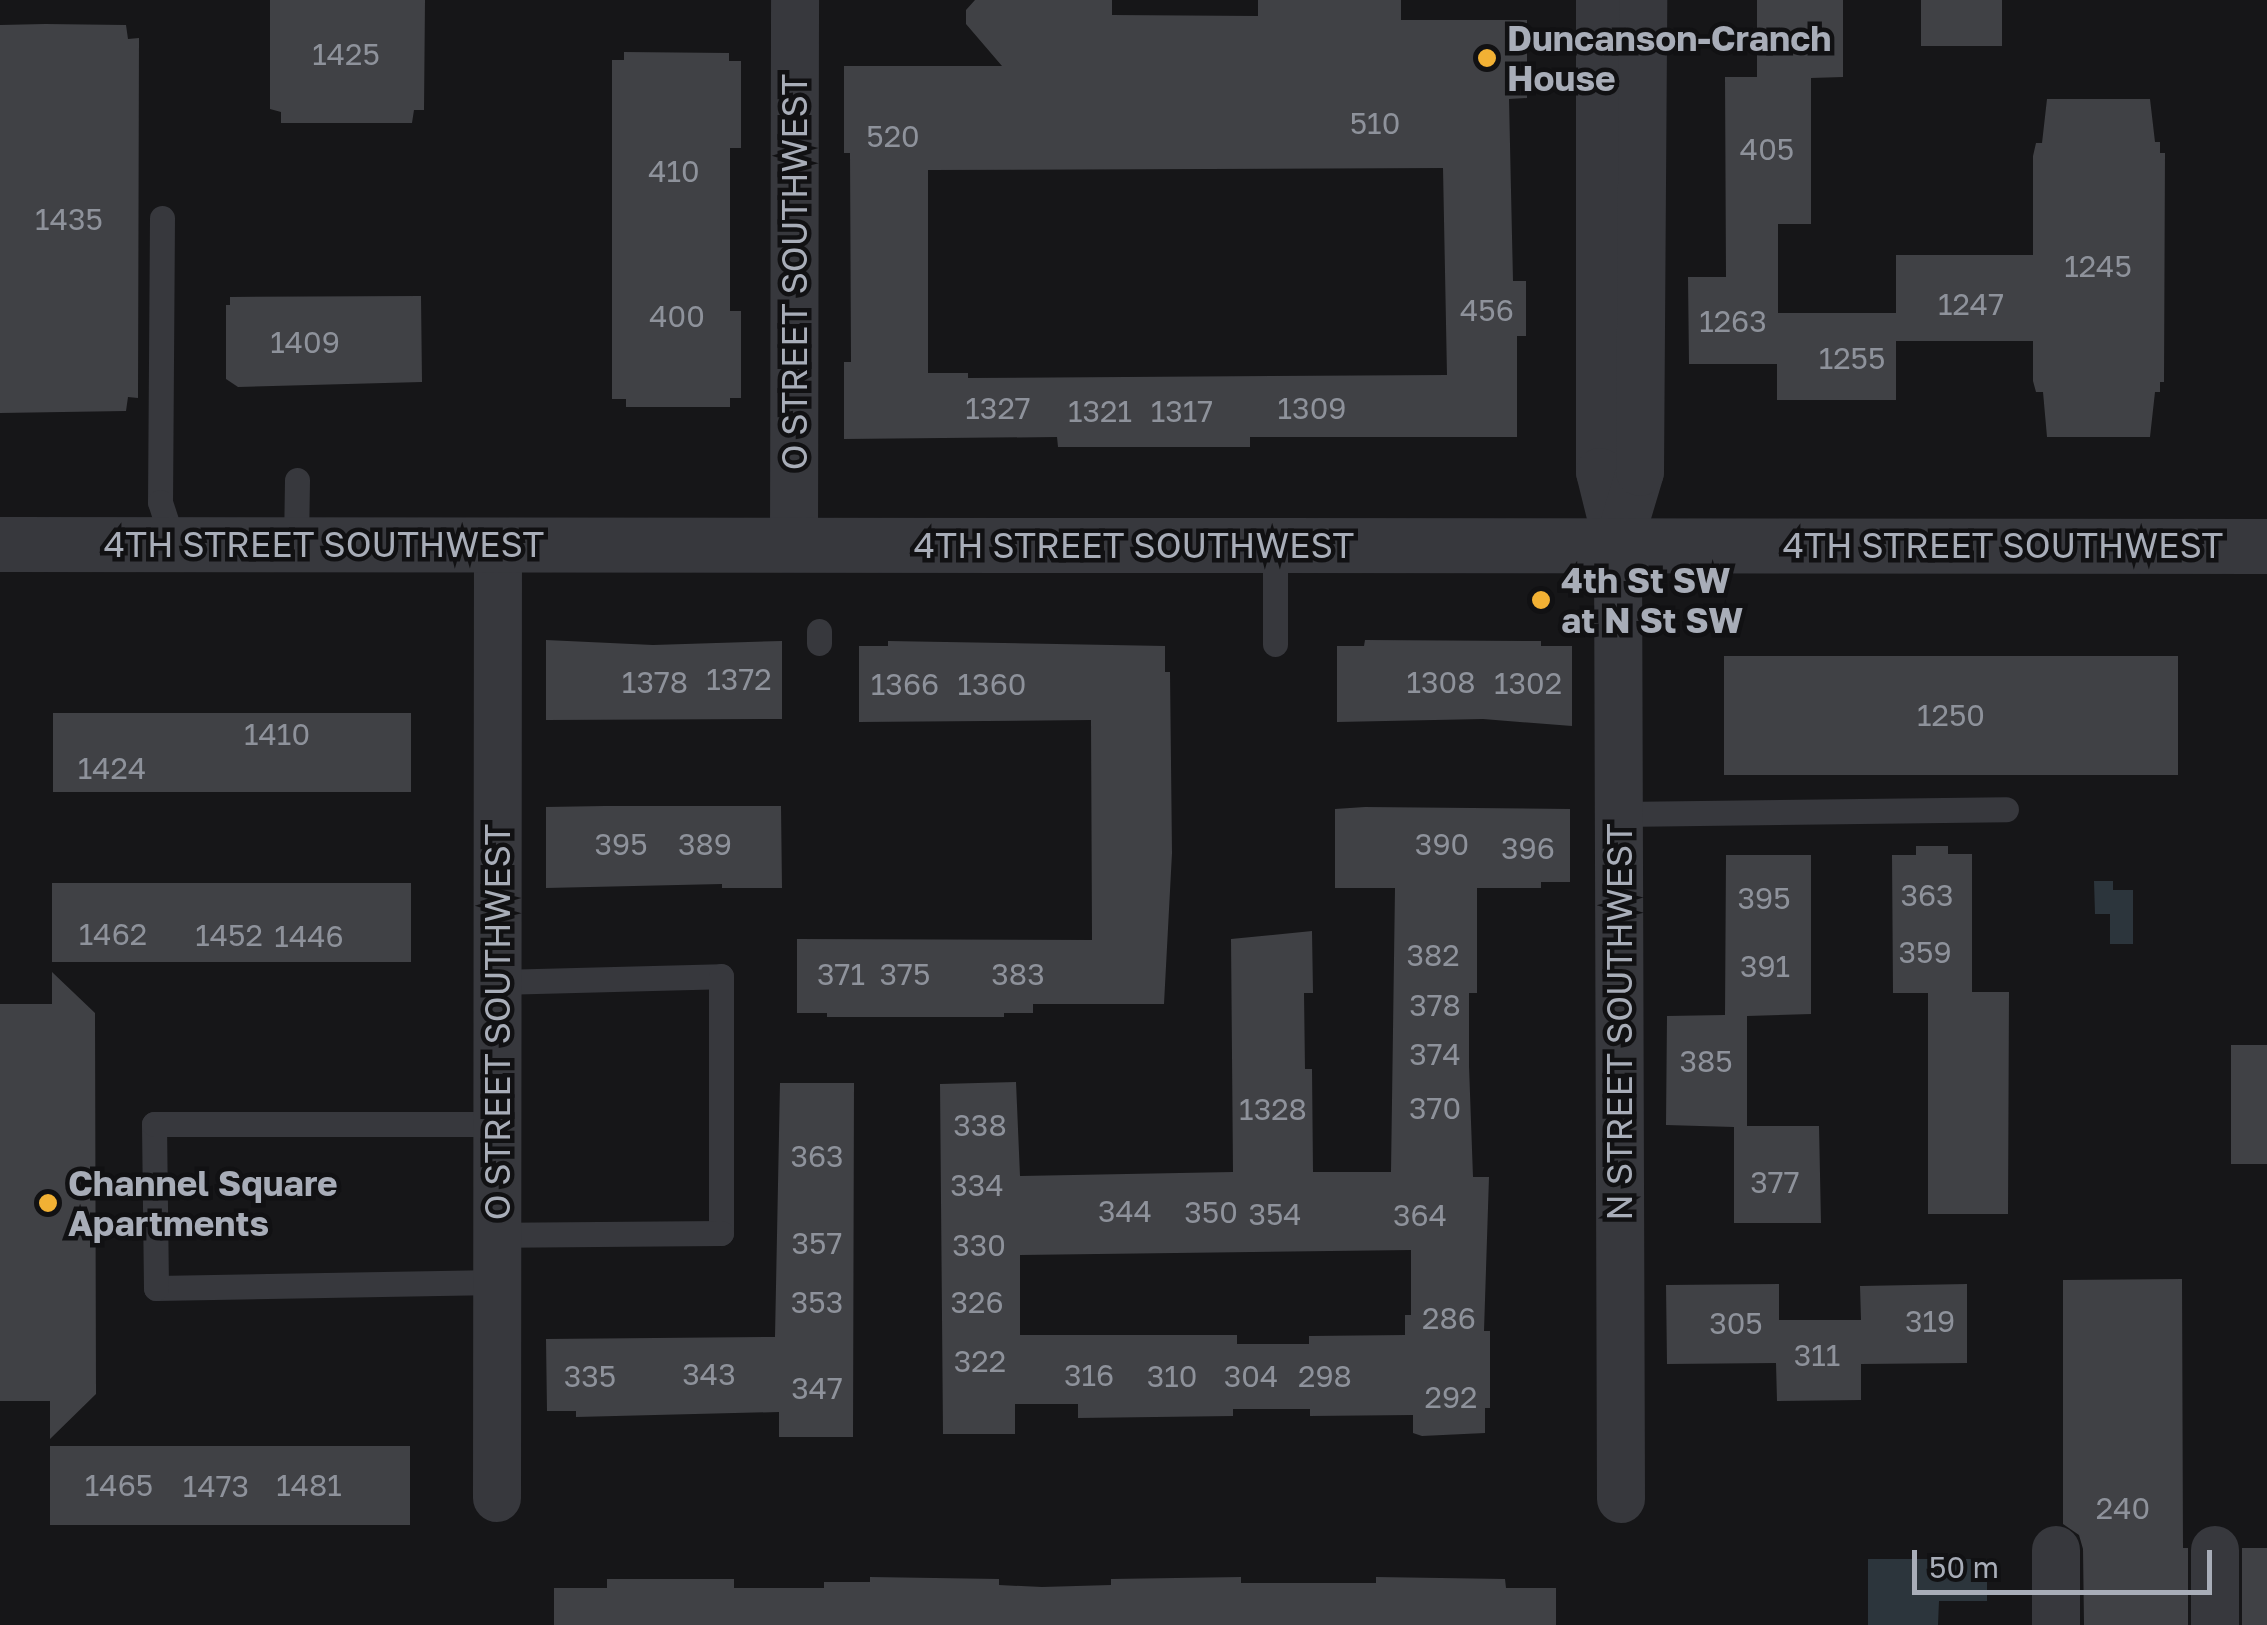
<!DOCTYPE html>
<html>
<head>
<meta charset="utf-8">
<style>
  body { margin:0 }
  #map { position:relative; width:2267px; height:1625px; overflow:hidden; background:#161618; font-family:"Golos Text",sans-serif }
  div>[style] { position:absolute }
  .water>* { inset:0; background:#2c353c }
  .building>* { inset:0; background:#404145; transform-origin:0 0 }
  .service>* { height:25px; margin:-12.5px; padding:0 12.5px; transform-origin:12.5px; border-radius:12.5px; background:#37383d }
  .minor>* { height:48px; margin:-24px; padding:0 24px; transform-origin:24px; border-radius:24px; background:#37383d }
  .tertiary>* { height:55px; margin:-27.5px; padding:0 27.5px; transform-origin:27.5px; border-radius:27.5px; background:#37383d }
  .dots>* { width:28px; height:28px; translate:-50% -50%; box-sizing:border-box; border:5px solid #111113; border-radius:50% }
  span { translate:-50% -50%; white-space:nowrap; text-align:center; line-height:1.15; -webkit-text-stroke:9px #111113; paint-order:stroke }
  .number-label { font-size:30px; color:#8e929b }
  .number-label span { -webkit-text-stroke-width:0 }
  .poi-label { font-size:35px; color:#a8adb8; font-weight:700 }
  .left { translate:0 -50%; text-align:left }
  .street-label { font-size:35px; color:#a8adb8 }
  .scale { position:absolute; left:1912px; top:1550px; width:300px; height:45px; box-sizing:border-box; border:5px solid #a8adb8; border-top:0; padding-left:12px; font-size:30px; line-height:35px; white-space:nowrap; color:#a8adb8; -webkit-text-stroke:8px #111113; paint-order:stroke }
</style>
</head>
<body>
<div id="map">
  <div class="water">
    <div style="clip-path:polygon(2094px 881px,2113px 881px,2113px 890px,2133px 890px,2133px 944px,2110px 944px,2110px 914px,2095px 914px)"></div>
    <div style="clip-path:polygon(1868px 1559px,1987px 1559px,1987px 1601px,1939px 1601px,1938px 1625px,1868px 1625px)"></div>
  </div>
  <div class="building">
    <div style="clip-path:polygon(270px 0,425px 0,424px 110px,414px 110px,412px 123px,281px 123px,281px 112px,270px 109px)"></div>
    <div style="clip-path:polygon(evenodd,975px 0,1112px 0,1112px 15px,1258px 16px,1258px 0,1401px 0,1401px 20px,1527px 20px,1527px 98px,1509px 99px,1513px 281px,1526px 281px,1526px 336px,1517px 336px,1517px 437px,1250px 437px,1250px 447px,1058px 447px,1057px 437px,844px 439px,844px 362px,851px 362px,850px 153px,844px 153px,844px 66px,1002px 66px,966px 24px,966px 10px,975px 0,1443px 168px,1447px 375px,968px 378px,968px 373px,928px 373px,928px 170px,1443px 168px)"></div>
    <div style="clip-path:polygon(1757px 0,1843px 0,1843px 77px,1811px 78px,1811px 224px,1778px 224px,1778px 313px,1896px 313px,1896px 255px,2033px 255px,2033px 156px,2036px 143px,2042px 143px,2047px 99px,2150px 99px,2155px 142px,2160px 142px,2160px 153px,2165px 153px,2164px 382px,2160px 382px,2160px 392px,2155px 392px,2150px 437px,2047px 437px,2043px 392px,2036px 392px,2033px 381px,2033px 341px,1896px 341px,1896px 400px,1777px 400px,1777px 364px,1689px 364px,1688px 277px,1726px 277px,1725px 77px,1757px 77px)"></div>
    <div style="left:1921px;top:0;width:81px;height:46px"></div>
    <div style="clip-path:polygon(45px 24px,126px 25px,128px 39px,139px 38px,138px 398px,128px 397px,126px 411px,0 413px,0 25px)"></div>
    <div style="clip-path:polygon(624px 52px,729px 53px,729px 61px,741px 61px,741px 148px,730px 148px,730px 311px,741px 311px,741px 398px,730px 398px,730px 407px,626px 407px,626px 399px,612px 399px,612px 60px,624px 60px)"></div>
    <div style="clip-path:polygon(421px 296px,422px 382px,238px 387px,226px 379px,226px 305px,230px 305px,230px 297px)"></div>
    <div style="clip-path:polygon(546px 640px,653px 645px,782px 641px,782px 719px,546px 720px)"></div>
    <div style="clip-path:polygon(1365px 640px,1541px 641px,1541px 646px,1572px 646px,1572px 726px,1483px 719px,1337px 722px,1337px 646px,1364px 646px)"></div>
    <div style="clip-path:polygon(888px 641px,1165px 646px,1165px 672px,1170px 672px,1172px 853px,1164px 1004px,1033px 1004px,1033px 1013px,1004px 1013px,1004px 1017px,827px 1017px,827px 1013px,797px 1013px,797px 939px,1092px 940px,1091px 720px,859px 722px,859px 646px,888px 646px)"></div>
    <div style="left:1724px;top:656px;width:454px;height:119px"></div>
    <div style="left:53px;top:713px;width:358px;height:79px"></div>
    <div style="clip-path:polygon(605px 806px,781px 806px,782px 888px,722px 888px,722px 884px,546px 888px,546px 807px)"></div>
    <div style="clip-path:polygon(evenodd,1365px 807px,1570px 809px,1570px 882px,1541px 882px,1541px 888px,1477px 888px,1477px 993px,1469px 993px,1469px 1066px,1473px 1177px,1489px 1177px,1484px 1331px,1490px 1331px,1490px 1408px,1485px 1408px,1485px 1433px,1422px 1436px,1413px 1433px,1413px 1415px,1310px 1416px,1310px 1409px,1233px 1409px,1233px 1416px,1078px 1418px,1078px 1404px,1015px 1404px,1015px 1434px,943px 1434px,940px 1084px,1016px 1082px,1020px 1176px,1233px 1172px,1231px 939px,1312px 931px,1313px 993px,1304px 993px,1305px 1069px,1312px 1069px,1313px 1172px,1391px 1172px,1395px 888px,1335px 888px,1335px 809px,1365px 807px,1411px 1250px,1411px 1315px,1405px 1315px,1405px 1335px,1309px 1336px,1309px 1344px,1237px 1344px,1237px 1335px,1020px 1335px,1020px 1255px,1411px 1250px)"></div>
    <div style="clip-path:polygon(1916px 846px,1948px 846px,1948px 854px,1972px 854px,1972px 992px,2009px 992px,2008px 1214px,1928px 1214px,1928px 993px,1893px 993px,1892px 855px,1916px 855px)"></div>
    <div style="clip-path:polygon(1726px 855px,1811px 855px,1811px 1014px,1747px 1016px,1747px 1126px,1819px 1126px,1821px 1223px,1734px 1223px,1734px 1127px,1666px 1125px,1667px 1016px,1725px 1015px)"></div>
    <div style="left:52px;top:883px;width:359px;height:79px"></div>
    <div style="clip-path:polygon(52px 972px,95px 1013px,96px 1394px,50px 1439px,50px 1401px,0 1401px,0 1004px,52px 1004px)"></div>
    <div style="left:2231px;top:1045px;width:36px;height:119px"></div>
    <div style="clip-path:polygon(780px 1083px,854px 1083px,853px 1437px,779px 1437px,779px 1412px,576px 1417px,576px 1411px,547px 1411px,546px 1339px,775px 1337px)"></div>
    <div style="clip-path:polygon(2182px 1279px,2183px 1548px,2188px 1548px,2188px 1625px,2084px 1625px,2083px 1549px,2079px 1535px,2063px 1524px,2063px 1280px)"></div>
    <div style="clip-path:polygon(1779px 1284px,1779px 1320px,1861px 1320px,1860px 1286px,1967px 1284px,1967px 1363px,1861px 1364px,1861px 1400px,1777px 1401px,1776px 1363px,1667px 1364px,1666px 1285px)"></div>
    <div style="left:50px;top:1446px;width:360px;height:79px"></div>
    <div style="left:2242px;top:1548px;width:25px;height:77px"></div>
    <div style="clip-path:polygon(870px 1577px,999px 1579px,999px 1585px,1042px 1587px,1111px 1585px,1111px 1579px,1241px 1577px,1241px 1583px,1376px 1583px,1376px 1577px,1505px 1579px,1506px 1588px,1556px 1588px,1556px 1625px,554px 1625px,554px 1588px,607px 1588px,607px 1579px,734px 1579px,734px 1588px,824px 1588px,824px 1582px,870px 1582px)"></div>
  </div>
  <div class="service">
    <div style="left:162px;top:218px;width:284px;rotate:90.4deg"></div>
    <div style="left:160px;top:502px;width:45px;rotate:72deg"></div>
    <div style="left:296px;top:544px;width:64px;rotate:-89.1deg"></div>
    <div style="left:1275px;top:545px;width:99px;rotate:90deg"></div>
    <div style="left:819px;top:643px;width:12px;rotate:-90deg"></div>
    <div style="left:1620px;top:814px;width:386px;rotate:-0.7deg"></div>
    <div style="left:497px;top:982px;width:224px;rotate:-1.5deg"></div>
    <div style="left:721px;top:976px;width:257px;rotate:90deg"></div>
    <div style="left:721px;top:1233px;width:224px;rotate:179.5deg"></div>
    <div style="left:497px;top:1282px;width:341px;rotate:179deg"></div>
    <div style="left:156px;top:1288px;width:164px;rotate:-90.7deg"></div>
    <div style="left:154px;top:1124px;width:343px"></div>
  </div>
  <div class="minor">
    <div style="left:1600px;top:0;width:472px;rotate:90deg"></div>
    <div style="left:1600px;top:472px;width:75px;rotate:76.1deg"></div>
    <div style="left:1618px;top:545px;width:954px;rotate:89.82deg"></div>
    <div style="left:1619px;top:542px;width:73px;rotate:-73.3deg"></div>
    <div style="left:1640px;top:472px;width:472px;rotate:-89.6deg"></div>
    <div style="left:794px;top:544px;width:544px;rotate:-89.89deg"></div>
    <div style="left:497px;top:1498px;width:953px;rotate:-89.94deg"></div>
    <div style="left:2056px;top:1550px;width:75px;rotate:90deg"></div>
    <div style="left:2215px;top:1550px;width:75px;rotate:90deg"></div>
  </div>
  <div class="tertiary">
    <div style="left:0;top:544px;width:2267px;rotate:0.05deg"></div>
  </div>
  <div class="dots">
    <div style="left:1487px;top:58px;background:#f2b134"></div>
    <div style="left:1541px;top:600px;background:#f2b134"></div>
    <div style="left:48px;top:1203px;background:#f2b134"></div>
  </div>
  <div class="number-label">
    <span style="left:346px;top:54px">1425</span>
    <span style="left:1375px;top:123px">510</span>
    <span style="left:893px;top:136px">520</span>
    <span style="left:1767px;top:149px">405</span>
    <span style="left:674px;top:171px">410</span>
    <span style="left:69px;top:219px">1435</span>
    <span style="left:2098px;top:266px">1245</span>
    <span style="left:1971px;top:304px">1247</span>
    <span style="left:1487px;top:310px">456</span>
    <span style="left:677px;top:316px">400</span>
    <span style="left:1733px;top:321px">1263</span>
    <span style="left:305px;top:342px">1409</span>
    <span style="left:1852px;top:358px">1255</span>
    <span style="left:998px;top:408px">1327</span>
    <span style="left:1312px;top:408px">1309</span>
    <span style="left:1100px;top:411px">1321</span>
    <span style="left:1182px;top:411px">1317</span>
    <span style="left:739px;top:679px">1372</span>
    <span style="left:655px;top:682px">1378</span>
    <span style="left:1441px;top:682px">1308</span>
    <span style="left:1528px;top:683px">1302</span>
    <span style="left:905px;top:684px">1366</span>
    <span style="left:992px;top:684px">1360</span>
    <span style="left:1951px;top:715px">1250</span>
    <span style="left:277px;top:734px">1410</span>
    <span style="left:112px;top:768px">1424</span>
    <span style="left:621px;top:844px">395</span>
    <span style="left:705px;top:844px">389</span>
    <span style="left:1442px;top:844px">390</span>
    <span style="left:1528px;top:848px">396</span>
    <span style="left:1927px;top:895px">363</span>
    <span style="left:1764px;top:898px">395</span>
    <span style="left:113px;top:934px">1462</span>
    <span style="left:229px;top:935px">1452</span>
    <span style="left:309px;top:936px">1446</span>
    <span style="left:1925px;top:952px">359</span>
    <span style="left:1433px;top:955px">382</span>
    <span style="left:1765px;top:966px">391</span>
    <span style="left:841px;top:974px">371</span>
    <span style="left:905px;top:974px">375</span>
    <span style="left:1018px;top:974px">383</span>
    <span style="left:1435px;top:1005px">378</span>
    <span style="left:1435px;top:1054px">374</span>
    <span style="left:1706px;top:1061px">385</span>
    <span style="left:1435px;top:1108px">370</span>
    <span style="left:1273px;top:1109px">1328</span>
    <span style="left:980px;top:1125px">338</span>
    <span style="left:817px;top:1156px">363</span>
    <span style="left:1775px;top:1182px">377</span>
    <span style="left:977px;top:1185px">334</span>
    <span style="left:1125px;top:1211px">344</span>
    <span style="left:1211px;top:1212px">350</span>
    <span style="left:1275px;top:1214px">354</span>
    <span style="left:1420px;top:1215px">364</span>
    <span style="left:817px;top:1243px">357</span>
    <span style="left:979px;top:1245px">330</span>
    <span style="left:817px;top:1302px">353</span>
    <span style="left:977px;top:1302px">326</span>
    <span style="left:1449px;top:1318px">286</span>
    <span style="left:1930px;top:1321px">319</span>
    <span style="left:1736px;top:1323px">305</span>
    <span style="left:1817px;top:1355px">311</span>
    <span style="left:980px;top:1361px">322</span>
    <span style="left:709px;top:1374px">343</span>
    <span style="left:1089px;top:1375px">316</span>
    <span style="left:590px;top:1376px">335</span>
    <span style="left:1172px;top:1376px">310</span>
    <span style="left:1251px;top:1376px">304</span>
    <span style="left:1325px;top:1376px">298</span>
    <span style="left:817px;top:1388px">347</span>
    <span style="left:1451px;top:1397px">292</span>
    <span style="left:119px;top:1485px">1465</span>
    <span style="left:309px;top:1485px">1481</span>
    <span style="left:216px;top:1486px">1473</span>
    <span style="left:2123px;top:1508px">240</span>
  </div>
  <div class="poi-label">
    <span class="left" style="left:1507px;top:58px">Duncanson-Cranch<br>House</span>
    <span class="left" style="left:1561px;top:600px">4th St SW<br>at N St SW</span>
    <span class="left" style="left:68px;top:1203px">Channel Square<br>Apartments</span>
  </div>
  <div class="street-label">
    <span style="left:794px;top:272px;rotate:-90deg">O STREET SOUTHWEST</span>
    <span style="left:324px;top:544px">4TH STREET SOUTHWEST</span>
    <span style="left:1134px;top:545px">4TH STREET SOUTHWEST</span>
    <span style="left:2003px;top:545px">4TH STREET SOUTHWEST</span>
    <span style="left:497px;top:1022px;rotate:-90deg">O STREET SOUTHWEST</span>
    <span style="left:1619px;top:1022px;rotate:-90deg">N STREET SOUTHWEST</span>
  </div>
  <div class="scale">50 m</div>
</div>
</body>
</html>
